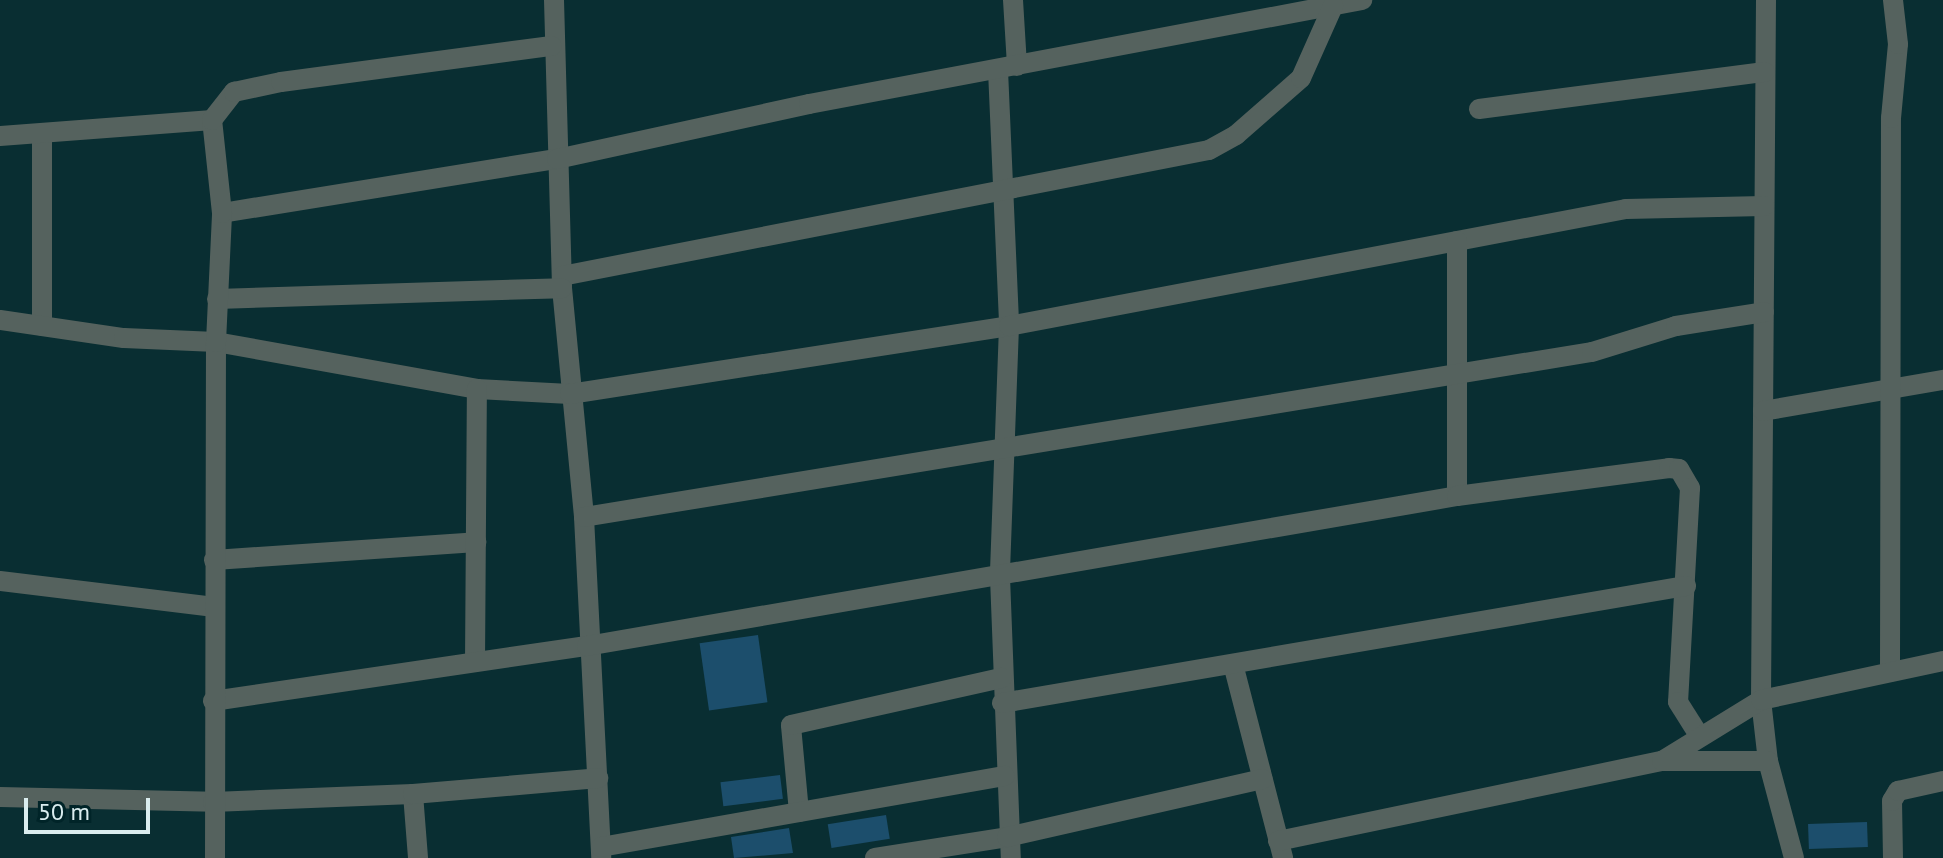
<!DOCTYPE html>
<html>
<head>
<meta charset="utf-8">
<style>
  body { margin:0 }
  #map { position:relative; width:1943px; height:858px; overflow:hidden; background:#092e32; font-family:"PT Sans",sans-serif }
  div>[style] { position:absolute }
  .building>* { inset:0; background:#1c4e6c; transform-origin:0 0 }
  .minor>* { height:20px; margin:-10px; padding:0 10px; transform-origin:10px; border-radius:10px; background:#55625e }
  span { translate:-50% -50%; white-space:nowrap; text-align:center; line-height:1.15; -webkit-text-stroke:6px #002428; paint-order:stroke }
  .scale { position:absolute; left:24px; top:798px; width:126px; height:36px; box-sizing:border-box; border:4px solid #daedef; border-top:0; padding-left:10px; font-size:24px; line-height:28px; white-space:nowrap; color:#daedef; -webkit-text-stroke:6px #002428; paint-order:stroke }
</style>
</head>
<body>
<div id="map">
  <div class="building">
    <div style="left:758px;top:635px;width:68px;height:59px;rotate:82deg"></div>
    <div style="left:780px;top:775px;width:24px;height:60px;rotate:83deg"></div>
    <div style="left:886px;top:815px;width:24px;height:59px;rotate:81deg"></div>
    <div style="left:1867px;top:822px;width:25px;height:59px;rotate:88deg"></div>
    <div style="clip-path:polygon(789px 828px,793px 853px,734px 858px,731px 837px)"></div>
  </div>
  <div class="minor">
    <div style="left:554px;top:0;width:288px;rotate:88.4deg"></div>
    <div style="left:562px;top:288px;width:230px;rotate:84.5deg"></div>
    <div style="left:584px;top:517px;width:341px;rotate:87.1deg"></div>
    <div style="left:1013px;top:0;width:66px;rotate:86.5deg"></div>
    <div style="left:1766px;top:0;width:700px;rotate:90.41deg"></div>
    <div style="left:1761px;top:700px;width:61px;rotate:83.5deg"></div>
    <div style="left:1768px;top:761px;width:100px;rotate:75deg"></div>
    <div style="left:998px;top:70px;width:256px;rotate:87.5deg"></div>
    <div style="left:1009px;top:326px;width:251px;rotate:92.1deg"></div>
    <div style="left:1000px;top:577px;width:281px;rotate:87.8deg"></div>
    <div style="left:1479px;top:109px;width:288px;rotate:-7.4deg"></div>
    <div style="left:42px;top:134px;width:192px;rotate:90deg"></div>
    <div style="left:0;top:136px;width:213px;rotate:-4.3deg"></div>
    <div style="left:222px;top:213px;width:339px;rotate:-9.2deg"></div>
    <div style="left:557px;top:159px;width:258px;rotate:-12.3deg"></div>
    <div style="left:809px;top:104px;width:563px;rotate:-10.65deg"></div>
    <div style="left:562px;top:276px;width:659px;rotate:-11.02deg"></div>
    <div style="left:1209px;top:150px;width:31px;rotate:-29deg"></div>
    <div style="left:1236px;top:135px;width:86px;rotate:-41.2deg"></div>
    <div style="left:1301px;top:78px;width:79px;rotate:-66deg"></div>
    <div style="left:217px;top:299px;width:345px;rotate:-1.8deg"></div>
    <div style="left:0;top:320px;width:125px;rotate:8.3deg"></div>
    <div style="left:124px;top:338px;width:92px;rotate:2.5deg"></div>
    <div style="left:216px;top:342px;width:265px;rotate:10.2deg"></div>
    <div style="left:477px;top:389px;width:93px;rotate:3.1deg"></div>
    <div style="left:570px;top:394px;width:444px;rotate:-8.8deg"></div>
    <div style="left:1009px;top:326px;width:628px;rotate:-10.74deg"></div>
    <div style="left:1626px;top:209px;width:138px;rotate:-1.2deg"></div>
    <div style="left:1763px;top:411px;width:183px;rotate:-9.8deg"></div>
    <div style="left:1457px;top:496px;width:255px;rotate:-90deg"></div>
    <div style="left:584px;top:517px;width:1021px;rotate:-9.3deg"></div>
    <div style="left:1592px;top:352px;width:88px;rotate:-17.2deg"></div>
    <div style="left:1676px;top:326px;width:89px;rotate:-9deg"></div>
    <div style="left:214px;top:560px;width:263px;rotate:-3.9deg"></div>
    <div style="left:0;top:581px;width:216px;rotate:6.9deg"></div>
    <div style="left:475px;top:662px;width:273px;rotate:-89.6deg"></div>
    <div style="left:1233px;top:664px;width:200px;rotate:75.5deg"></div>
    <div style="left:1890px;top:672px;width:554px;rotate:-89.9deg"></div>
    <div style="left:1891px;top:118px;width:74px;rotate:-84.6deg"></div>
    <div style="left:1898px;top:44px;width:44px;rotate:-96.5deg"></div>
    <div style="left:213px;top:701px;width:378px;rotate:-8.4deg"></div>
    <div style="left:587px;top:646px;width:883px;rotate:-9.78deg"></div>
    <div style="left:1457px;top:496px;width:214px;rotate:-7.5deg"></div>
    <div style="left:1669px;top:468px;width:10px;rotate:6deg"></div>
    <div style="left:1679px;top:469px;width:22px;rotate:60deg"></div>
    <div style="left:1690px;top:488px;width:214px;rotate:93.2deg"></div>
    <div style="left:1678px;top:702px;width:41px;rotate:57.8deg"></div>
    <div style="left:1002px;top:703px;width:694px;rotate:-9.71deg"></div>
    <div style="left:1662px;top:761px;width:116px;rotate:-31.6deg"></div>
    <div style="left:1761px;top:700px;width:186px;rotate:-12.1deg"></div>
    <div style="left:413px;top:794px;width:64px;rotate:85.5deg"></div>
    <div style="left:0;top:797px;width:213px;rotate:1.3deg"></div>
    <div style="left:213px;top:802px;width:200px;rotate:-2.3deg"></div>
    <div style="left:413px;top:794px;width:186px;rotate:-4.9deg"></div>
    <div style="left:799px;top:812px;width:87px;rotate:-95.3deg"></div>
    <div style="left:791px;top:725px;width:216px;rotate:-12.6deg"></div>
    <div style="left:1278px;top:841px;width:392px;rotate:-11.8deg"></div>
    <div style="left:1662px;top:761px;width:106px"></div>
    <div style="left:601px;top:847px;width:410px;rotate:-10deg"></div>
    <div style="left:215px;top:858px;width:516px;rotate:-89.89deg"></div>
    <div style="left:216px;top:342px;width:129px;rotate:-87.3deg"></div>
    <div style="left:222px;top:213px;width:94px;rotate:-96.1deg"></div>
    <div style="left:212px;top:120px;width:36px;rotate:-52deg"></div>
    <div style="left:234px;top:92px;width:48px;rotate:-12deg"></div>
    <div style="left:281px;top:82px;width:273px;rotate:-7.6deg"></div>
    <div style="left:875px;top:858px;width:134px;rotate:-9deg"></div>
    <div style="left:1007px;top:837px;width:262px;rotate:-12.8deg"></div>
    <div style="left:1893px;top:858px;width:57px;rotate:-91deg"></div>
    <div style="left:1892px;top:801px;width:12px;rotate:-59deg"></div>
    <div style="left:1898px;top:791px;width:46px;rotate:-12.5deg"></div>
  </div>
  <div class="scale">50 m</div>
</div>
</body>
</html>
